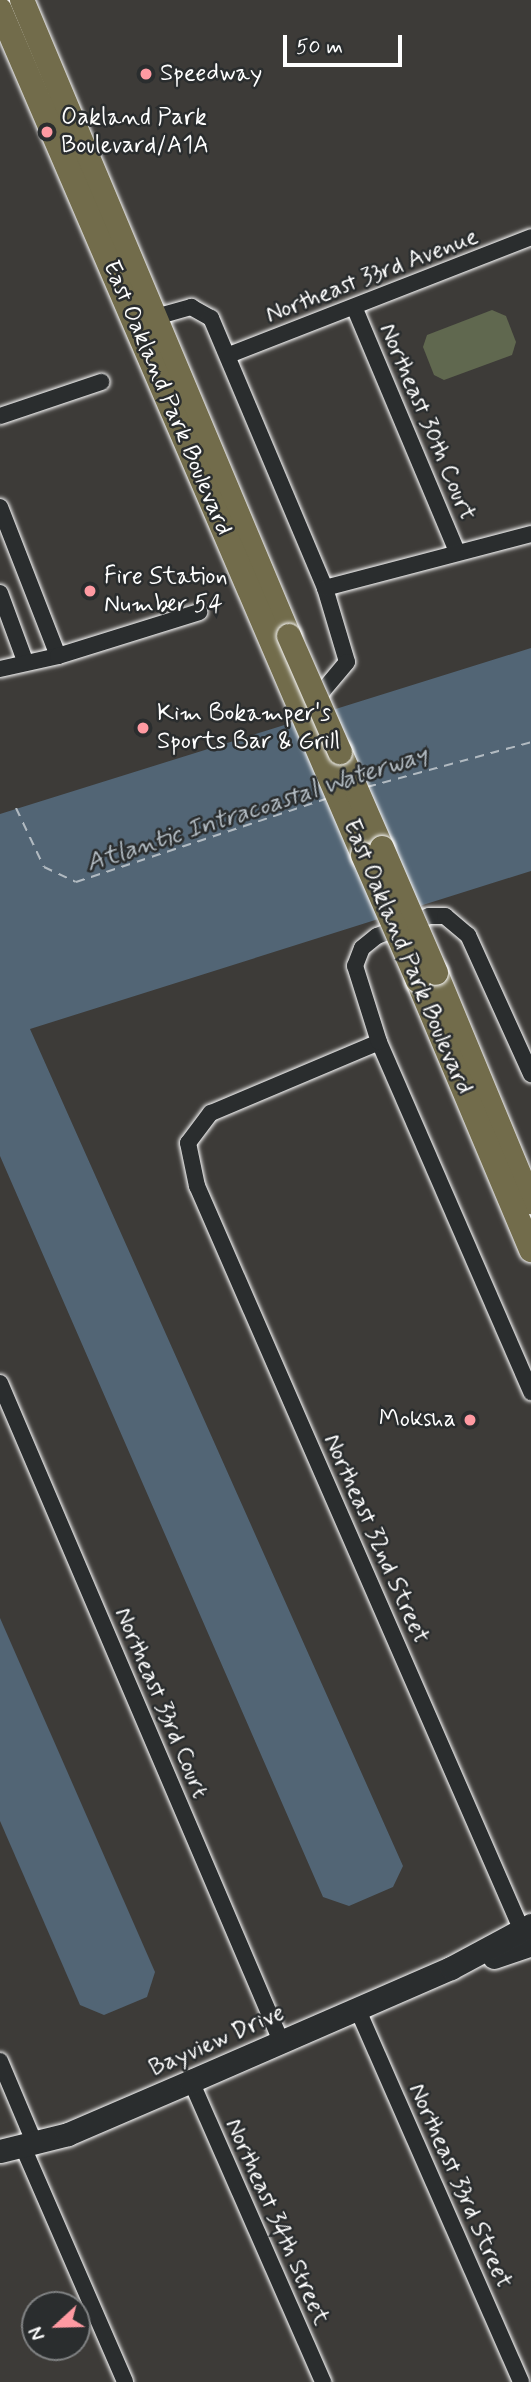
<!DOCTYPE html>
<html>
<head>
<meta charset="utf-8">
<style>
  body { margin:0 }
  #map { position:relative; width:531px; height:2382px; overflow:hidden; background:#3d3b38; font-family:Mynerve,sans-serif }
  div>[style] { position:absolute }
  .green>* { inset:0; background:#60684f }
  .water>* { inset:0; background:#526575 }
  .ferry>* { height:2px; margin-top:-1px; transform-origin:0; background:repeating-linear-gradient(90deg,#b1bac1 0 9px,transparent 0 16px) }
  .roads { filter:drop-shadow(0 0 2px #fff) drop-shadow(0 0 2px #fff) }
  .street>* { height:16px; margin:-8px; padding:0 8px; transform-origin:8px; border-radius:8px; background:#2a2d2e }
  .secondary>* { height:23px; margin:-11.5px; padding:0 11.5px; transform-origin:11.5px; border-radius:11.5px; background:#2a2d2e }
  .primary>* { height:24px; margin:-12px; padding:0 12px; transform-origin:12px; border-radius:12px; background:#726c4b }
  .bridges { filter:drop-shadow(0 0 2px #fff) drop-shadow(0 0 2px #fff) }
  .primary-bridge>* { height:24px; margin:-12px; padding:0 12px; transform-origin:12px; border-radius:12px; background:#726c4b }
  .dots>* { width:19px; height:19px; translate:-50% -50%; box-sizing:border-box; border:4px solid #2a2d2e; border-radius:50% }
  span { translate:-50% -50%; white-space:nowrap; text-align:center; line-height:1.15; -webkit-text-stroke:5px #2a2d2e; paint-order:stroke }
  .poi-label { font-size:24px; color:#fff }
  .left { translate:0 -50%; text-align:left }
  .right { translate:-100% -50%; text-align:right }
  .street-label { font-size:24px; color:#fff }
  .water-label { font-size:26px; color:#b1bac1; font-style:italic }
  .north { position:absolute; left:21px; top:2291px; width:70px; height:70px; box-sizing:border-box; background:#2a2d2e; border:2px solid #7f8182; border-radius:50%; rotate:248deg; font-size:19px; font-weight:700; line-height:28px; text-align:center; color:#fff }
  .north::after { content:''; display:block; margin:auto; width:24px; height:32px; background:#ff9aa2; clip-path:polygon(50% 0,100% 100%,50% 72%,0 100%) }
  .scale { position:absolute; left:283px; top:35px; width:119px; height:32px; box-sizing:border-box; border:4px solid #fff; border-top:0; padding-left:9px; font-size:21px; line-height:24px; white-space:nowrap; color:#fff; -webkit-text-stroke:5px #2a2d2e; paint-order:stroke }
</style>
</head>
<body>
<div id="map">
  <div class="green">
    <div style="clip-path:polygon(492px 310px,506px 316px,516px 342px,512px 355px,444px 380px,434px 375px,423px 347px,427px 335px)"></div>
  </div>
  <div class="water">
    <div style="clip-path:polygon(531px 648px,531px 871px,30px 1029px,403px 1866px,393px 1887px,349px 1906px,323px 1897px,0 1156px,0 814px)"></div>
    <div style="clip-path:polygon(0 1618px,155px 1972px,147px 1997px,104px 2015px,80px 2005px,0 1821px)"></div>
  </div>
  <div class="ferry">
    <div style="left:367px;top:787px;width:170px;rotate:-15.3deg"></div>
    <div style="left:16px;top:808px;width:65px;rotate:64.6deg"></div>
    <div style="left:44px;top:867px;width:35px;rotate:25deg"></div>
    <div style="left:76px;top:882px;width:266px;rotate:-18.4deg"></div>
  </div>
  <div class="roads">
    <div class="street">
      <div style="left:355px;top:309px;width:264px;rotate:67.2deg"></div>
      <div style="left:152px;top:318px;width:41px;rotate:-15.8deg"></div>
      <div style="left:191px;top:307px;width:23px;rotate:29deg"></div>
      <div style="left:211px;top:318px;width:293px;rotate:67.1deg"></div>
      <div style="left:325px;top:588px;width:77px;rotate:73.4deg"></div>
      <div style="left:347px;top:662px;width:38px;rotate:130deg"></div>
      <div style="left:323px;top:691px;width:17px;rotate:163deg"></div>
      <div style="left:229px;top:355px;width:324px;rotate:-21.3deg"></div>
      <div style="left:0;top:416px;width:107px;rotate:-18.6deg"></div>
      <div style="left:0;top:507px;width:160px;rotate:68.7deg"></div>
      <div style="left:325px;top:588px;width:213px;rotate:-14.7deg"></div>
      <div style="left:0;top:593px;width:72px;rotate:69.8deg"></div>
      <div style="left:0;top:669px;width:59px;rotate:-12.6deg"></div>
      <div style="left:58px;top:656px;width:148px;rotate:-17.3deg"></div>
      <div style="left:379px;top:1042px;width:382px;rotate:66.5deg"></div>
      <div style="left:0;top:1383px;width:715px;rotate:66.88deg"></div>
      <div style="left:526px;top:1940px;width:823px;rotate:-113.57deg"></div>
      <div style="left:197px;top:1186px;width:44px;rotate:-101.8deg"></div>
      <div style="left:188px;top:1143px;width:38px;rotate:-53deg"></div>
      <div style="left:211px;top:1113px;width:182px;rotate:-22.9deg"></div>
      <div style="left:379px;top:1042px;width:80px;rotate:-107.5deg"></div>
      <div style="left:355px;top:966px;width:19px;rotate:-69deg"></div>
      <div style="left:362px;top:948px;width:19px;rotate:-39deg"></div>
      <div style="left:377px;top:936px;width:56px;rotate:-21deg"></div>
      <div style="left:429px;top:916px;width:16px"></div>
      <div style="left:445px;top:916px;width:30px;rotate:40deg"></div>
      <div style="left:468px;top:935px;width:153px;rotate:65.6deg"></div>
      <div style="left:357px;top:2008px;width:408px;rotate:66.3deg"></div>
      <div style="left:0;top:2061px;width:90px;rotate:67.1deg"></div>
      <div style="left:191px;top:2081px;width:329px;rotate:66.3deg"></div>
      <div style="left:23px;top:2147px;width:256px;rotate:66.5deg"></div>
    </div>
    <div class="secondary">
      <div style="left:494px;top:1957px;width:39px;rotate:-19deg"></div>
      <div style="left:0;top:2151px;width:70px;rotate:-14deg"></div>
      <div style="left:68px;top:2134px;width:134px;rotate:-23.3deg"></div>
      <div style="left:191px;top:2081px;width:283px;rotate:-23.5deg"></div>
      <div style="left:451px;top:1968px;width:91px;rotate:-28.3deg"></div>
    </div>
    <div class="primary">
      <div style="left:22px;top:0;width:690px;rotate:67.23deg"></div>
      <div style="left:0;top:10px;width:920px;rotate:66.75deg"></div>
      <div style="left:340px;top:752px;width:105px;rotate:66.4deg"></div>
      <div style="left:436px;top:973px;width:248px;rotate:67.5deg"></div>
      <div style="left:418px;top:981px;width:292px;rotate:67.2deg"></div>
    </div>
  </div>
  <div class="bridges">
    <div class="primary-bridge">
      <div style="left:289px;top:636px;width:127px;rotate:66.3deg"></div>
      <div style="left:382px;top:848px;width:136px;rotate:66.6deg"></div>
      <div style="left:363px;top:855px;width:137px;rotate:66.4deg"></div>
    </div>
  </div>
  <div class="dots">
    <div style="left:146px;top:74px;background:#ff9aa2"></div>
    <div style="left:47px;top:132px;background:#ff9aa2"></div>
    <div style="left:90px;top:591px;background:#ff9aa2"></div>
    <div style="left:143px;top:728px;background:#ff9aa2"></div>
    <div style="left:470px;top:1420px;background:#ff9aa2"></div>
  </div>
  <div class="poi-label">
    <span class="left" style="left:160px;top:74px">Speedway</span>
    <span class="left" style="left:61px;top:132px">Oakland Park<br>Boulevard/A1A</span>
    <span class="left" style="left:104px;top:591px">Fire Station<br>Number 54</span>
    <span class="left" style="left:157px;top:728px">Kim Bokamper's<br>Sports Bar &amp; Grill</span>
    <span class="right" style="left:456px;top:1420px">Moksha</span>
  </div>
  <div class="street-label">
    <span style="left:372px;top:276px;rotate:-21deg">Northeast 33rd Avenue</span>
    <span style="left:167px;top:398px;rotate:67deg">East Oakland Park Boulevard</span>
    <span style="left:427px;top:422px;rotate:67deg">Northeast 30th Court</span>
    <span style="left:407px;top:957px;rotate:67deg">East Oakland Park Boulevard</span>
    <span style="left:376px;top:1539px;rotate:66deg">Northeast 32nd Street</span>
    <span style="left:161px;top:1703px;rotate:67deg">Northeast 33rd Court</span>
    <span style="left:217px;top:2041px;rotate:-24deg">Bayview Drive</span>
    <span style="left:460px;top:2186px;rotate:66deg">Northeast 33rd Street</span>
    <span style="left:277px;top:2222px;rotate:66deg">Northeast 34th Street</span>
  </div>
  <div class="water-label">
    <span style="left:257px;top:810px;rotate:-18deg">Atlantic Intracoastal Waterway</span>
  </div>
  <div class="north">N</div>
  <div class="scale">50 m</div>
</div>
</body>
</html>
